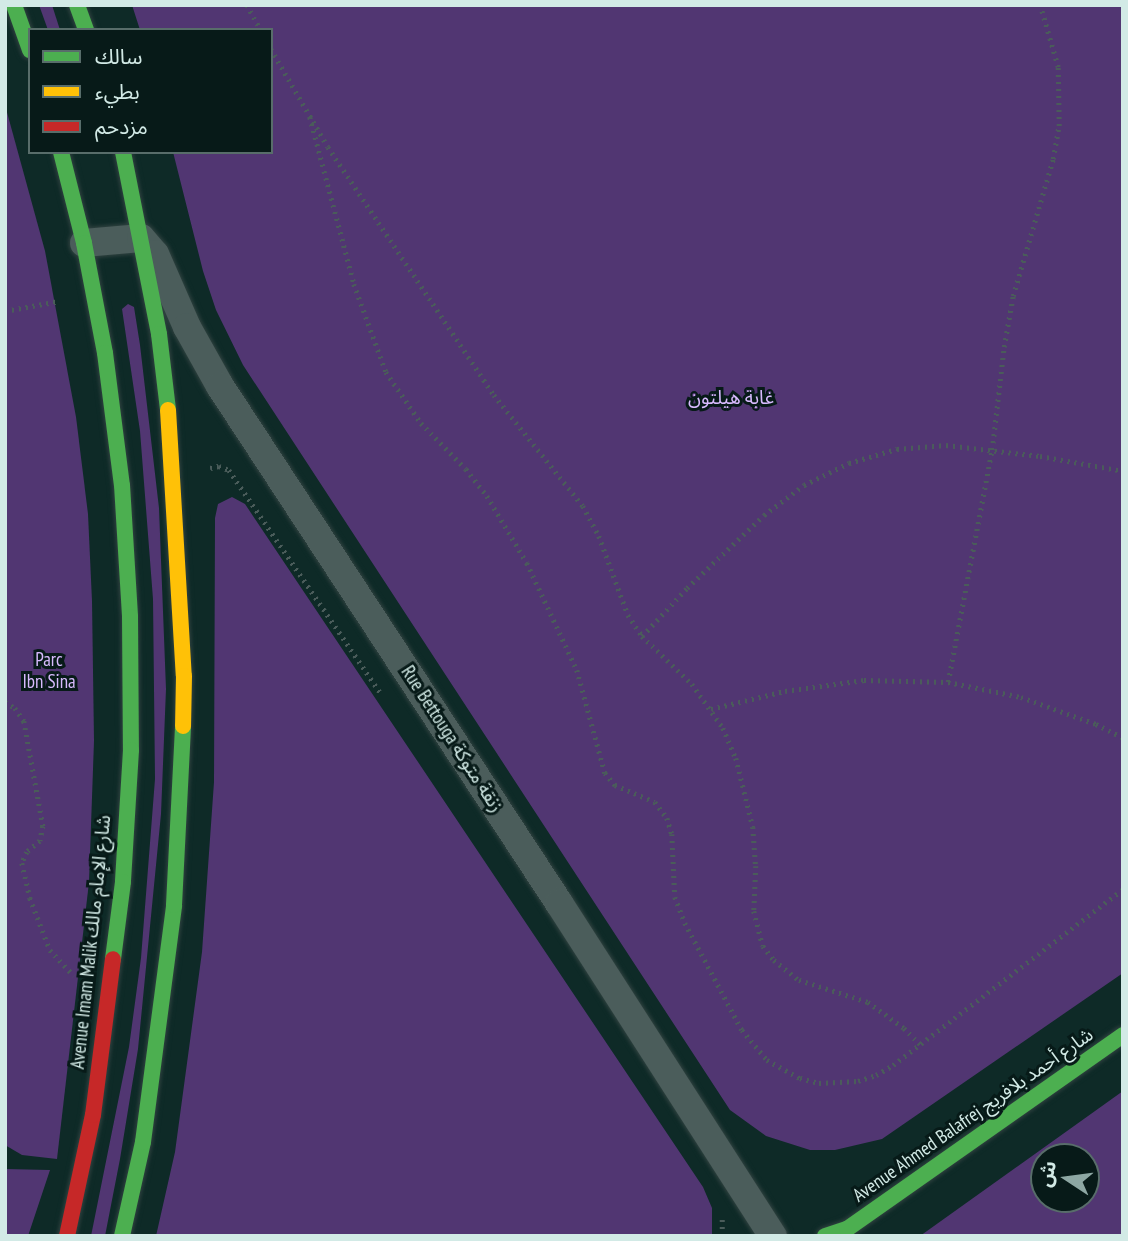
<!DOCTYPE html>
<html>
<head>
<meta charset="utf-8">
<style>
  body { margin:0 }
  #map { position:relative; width:1128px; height:1241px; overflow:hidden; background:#0e2a27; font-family:"PT Sans Narrow","Noto Sans Arabic",sans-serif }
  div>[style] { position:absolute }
  .green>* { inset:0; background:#513672 }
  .path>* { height:4.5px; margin-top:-2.25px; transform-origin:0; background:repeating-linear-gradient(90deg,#4a5c5a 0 2px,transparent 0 7px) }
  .roads { filter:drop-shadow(0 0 2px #304240) drop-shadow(0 0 2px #304240) }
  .street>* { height:28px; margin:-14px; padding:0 14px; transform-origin:14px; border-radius:14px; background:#4b5d5b }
  .fast>* { height:16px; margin:-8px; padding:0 8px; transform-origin:8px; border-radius:8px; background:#4caf50 }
  .slow>* { height:16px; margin:-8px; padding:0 8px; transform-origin:8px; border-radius:8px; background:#ffc107 }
  .jam>* { height:16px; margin:-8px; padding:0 8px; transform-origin:8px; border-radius:8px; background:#c62828 }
  span { translate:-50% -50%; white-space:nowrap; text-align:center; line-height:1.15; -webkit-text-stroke:6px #071a18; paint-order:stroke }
  .park-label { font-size:19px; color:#d8bafe }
  .street-label { font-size:19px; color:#d2eae6 }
  .frame { position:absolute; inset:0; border:7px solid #d2eae6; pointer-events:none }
  .legend { position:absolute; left:28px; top:28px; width:245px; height:126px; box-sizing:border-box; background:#071a18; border:2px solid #586d6a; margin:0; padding:9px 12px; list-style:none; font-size:21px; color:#d2eae6 }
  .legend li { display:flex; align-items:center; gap:14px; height:35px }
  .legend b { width:35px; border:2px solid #586d6a }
  .north { position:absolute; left:1030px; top:1143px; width:70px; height:70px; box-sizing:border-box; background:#071a18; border:2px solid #586d6a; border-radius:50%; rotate:283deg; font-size:19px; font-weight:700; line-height:28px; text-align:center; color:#d2eae6 }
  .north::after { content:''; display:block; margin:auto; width:24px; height:32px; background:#8da7a3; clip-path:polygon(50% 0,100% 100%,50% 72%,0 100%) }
</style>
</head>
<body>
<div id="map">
  <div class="green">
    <div style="clip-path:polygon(39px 5px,52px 5px,60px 30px,48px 30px)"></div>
    <div style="clip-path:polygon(132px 5px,1123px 5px,1123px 973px,882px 1139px,835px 1150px,810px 1150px,766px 1136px,730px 1110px,243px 365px,216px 310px,203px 271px,173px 152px,271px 152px,271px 30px,140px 30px)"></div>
    <div style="clip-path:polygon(5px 105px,45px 251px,76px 417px,88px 514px,92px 601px,94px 741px,89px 882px,57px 1159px,22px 1155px,5px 1145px)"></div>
    <div style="clip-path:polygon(128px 304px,134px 307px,140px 345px,159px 508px,166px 689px,161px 814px,138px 1049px,120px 1159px,105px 1236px,91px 1236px,129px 1047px,141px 958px,155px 779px,153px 599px,140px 431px,122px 309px)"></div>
    <div style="clip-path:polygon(232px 497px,245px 504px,703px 1187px,712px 1208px,712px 1236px,156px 1236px,175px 1152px,202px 952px,214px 782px,215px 518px,218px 504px)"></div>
    <div style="clip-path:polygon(evenodd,1123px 1091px,1123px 1236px,920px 1236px,1123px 1091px,1044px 1157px,1086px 1157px,1086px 1199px,1044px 1199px,1044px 1157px)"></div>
    <div style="clip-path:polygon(5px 1169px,50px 1170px,28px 1236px,5px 1236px)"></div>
  </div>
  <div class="path">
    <div style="left:247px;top:5px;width:29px;rotate:61deg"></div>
    <div style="left:271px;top:49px;width:113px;rotate:59.8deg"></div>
    <div style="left:328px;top:147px;width:298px;rotate:56.2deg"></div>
    <div style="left:494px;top:395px;width:142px;rotate:51.3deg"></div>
    <div style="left:583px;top:506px;width:34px;rotate:62deg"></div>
    <div style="left:599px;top:536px;width:84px;rotate:69.8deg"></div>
    <div style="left:628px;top:615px;width:25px;rotate:56deg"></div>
    <div style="left:642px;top:636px;width:69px;rotate:43.8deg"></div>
    <div style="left:692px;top:684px;width:54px;rotate:54.8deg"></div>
    <div style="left:723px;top:728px;width:33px;rotate:67deg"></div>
    <div style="left:736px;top:758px;width:71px;rotate:76.2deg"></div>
    <div style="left:753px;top:827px;width:39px;rotate:86deg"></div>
    <div style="left:756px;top:866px;width:45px;rotate:92.5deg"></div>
    <div style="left:754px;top:911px;width:36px;rotate:76deg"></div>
    <div style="left:763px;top:946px;width:18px;rotate:52deg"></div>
    <div style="left:774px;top:960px;width:32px;rotate:39deg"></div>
    <div style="left:799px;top:980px;width:72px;rotate:17.7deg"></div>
    <div style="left:868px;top:1002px;width:44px;rotate:35.8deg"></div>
    <div style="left:904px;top:1028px;width:23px;rotate:45deg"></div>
    <div style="left:310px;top:117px;width:173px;rotate:75.2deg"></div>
    <div style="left:354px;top:284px;width:94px;rotate:70deg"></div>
    <div style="left:386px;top:372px;width:62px;rotate:55.5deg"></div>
    <div style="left:421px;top:423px;width:64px;rotate:45.6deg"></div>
    <div style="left:466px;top:469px;width:34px;rotate:52deg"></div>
    <div style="left:487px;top:496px;width:78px;rotate:59.2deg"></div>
    <div style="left:527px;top:563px;width:118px;rotate:65deg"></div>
    <div style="left:577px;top:670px;width:107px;rotate:74.8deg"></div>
    <div style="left:605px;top:773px;width:16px;rotate:50deg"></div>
    <div style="left:615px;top:785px;width:43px;rotate:23deg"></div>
    <div style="left:655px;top:802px;width:20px;rotate:53deg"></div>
    <div style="left:667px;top:818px;width:17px;rotate:73deg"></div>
    <div style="left:672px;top:834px;width:63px;rotate:87.3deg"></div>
    <div style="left:675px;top:897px;width:28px;rotate:69deg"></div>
    <div style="left:685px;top:923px;width:121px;rotate:62deg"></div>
    <div style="left:742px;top:1030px;width:39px;rotate:50deg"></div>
    <div style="left:767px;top:1060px;width:38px;rotate:29deg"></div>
    <div style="left:800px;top:1078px;width:20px;rotate:15deg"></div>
    <div style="left:819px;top:1083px;width:39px;rotate:-3deg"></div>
    <div style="left:858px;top:1081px;width:19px;rotate:-18deg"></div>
    <div style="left:876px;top:1075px;width:20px;rotate:-30deg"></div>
    <div style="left:893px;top:1065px;width:290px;rotate:-37.4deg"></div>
    <div style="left:5px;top:311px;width:55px;rotate:-10.5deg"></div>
    <div style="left:210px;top:468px;width:9px;rotate:-13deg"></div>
    <div style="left:219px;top:466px;width:11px;rotate:22deg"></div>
    <div style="left:229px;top:470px;width:272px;rotate:55.8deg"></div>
    <div style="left:642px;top:636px;width:66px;rotate:-46.8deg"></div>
    <div style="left:687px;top:588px;width:106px;rotate:-43.5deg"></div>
    <div style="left:764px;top:515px;width:50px;rotate:-36.9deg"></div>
    <div style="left:804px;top:485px;width:50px;rotate:-26.1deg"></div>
    <div style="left:849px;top:463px;width:50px;rotate:-16.3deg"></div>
    <div style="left:897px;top:449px;width:49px;rotate:-4.7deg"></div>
    <div style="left:946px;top:445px;width:95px;rotate:6.7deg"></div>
    <div style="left:1040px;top:456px;width:84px;rotate:10.2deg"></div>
    <div style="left:948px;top:682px;width:236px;rotate:-79.3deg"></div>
    <div style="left:992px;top:450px;width:104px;rotate:-83.4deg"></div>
    <div style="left:1004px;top:347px;width:52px;rotate:-80deg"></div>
    <div style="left:1013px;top:296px;width:143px;rotate:-73.7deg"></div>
    <div style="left:1053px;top:159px;width:34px;rotate:-80deg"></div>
    <div style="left:1059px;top:126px;width:59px;rotate:-91deg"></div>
    <div style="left:1058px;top:67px;width:65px;rotate:-106.2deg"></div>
    <div style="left:5px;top:702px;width:12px;rotate:31deg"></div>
    <div style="left:15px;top:708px;width:16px;rotate:55deg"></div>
    <div style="left:24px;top:721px;width:107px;rotate:79.7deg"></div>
    <div style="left:43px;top:826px;width:15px;rotate:101deg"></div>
    <div style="left:40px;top:841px;width:17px;rotate:140deg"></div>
    <div style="left:27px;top:852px;width:12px;rotate:114deg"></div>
    <div style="left:22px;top:863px;width:36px;rotate:77deg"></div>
    <div style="left:30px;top:898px;width:56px;rotate:69deg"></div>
    <div style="left:50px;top:950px;width:35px;rotate:47deg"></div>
    <div style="left:711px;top:709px;width:76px;rotate:-13.7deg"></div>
    <div style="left:785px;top:691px;width:80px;rotate:-7.9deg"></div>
    <div style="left:864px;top:680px;width:84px;rotate:1.4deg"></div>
    <div style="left:948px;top:682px;width:75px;rotate:11.6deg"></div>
    <div style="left:1021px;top:697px;width:80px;rotate:19.8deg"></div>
    <div style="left:1096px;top:724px;width:30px;rotate:27deg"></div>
    <div style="left:722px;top:1236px;width:19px;rotate:-90deg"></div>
  </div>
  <div class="roads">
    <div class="street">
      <div style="left:84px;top:243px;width:57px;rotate:-5deg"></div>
      <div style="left:141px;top:238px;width:21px;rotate:49deg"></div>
      <div style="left:155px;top:254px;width:80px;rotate:66.3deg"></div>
      <div style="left:187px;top:327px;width:68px;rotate:60.8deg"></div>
      <div style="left:220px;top:386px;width:618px;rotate:56.75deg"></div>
      <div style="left:559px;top:903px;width:396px;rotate:57.3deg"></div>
    </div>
    <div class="fast">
      <div style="left:14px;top:5px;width:48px;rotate:70.4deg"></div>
      <div style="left:77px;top:5px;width:27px;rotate:70deg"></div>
      <div style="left:61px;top:152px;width:94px;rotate:75.8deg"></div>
      <div style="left:84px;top:243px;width:112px;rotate:79.2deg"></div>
      <div style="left:105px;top:353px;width:133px;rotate:82.7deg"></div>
      <div style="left:122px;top:485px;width:132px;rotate:86.5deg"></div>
      <div style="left:130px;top:617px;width:133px;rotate:89.6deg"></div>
      <div style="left:131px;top:750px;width:132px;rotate:93.5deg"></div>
      <div style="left:123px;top:882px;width:78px;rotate:97.4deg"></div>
      <div style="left:123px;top:152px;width:186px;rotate:78.8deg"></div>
      <div style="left:159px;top:334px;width:77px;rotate:83.2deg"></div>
      <div style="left:122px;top:1236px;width:96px;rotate:-77.4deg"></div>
      <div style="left:143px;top:1142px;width:239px;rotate:-82.5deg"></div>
      <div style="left:174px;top:905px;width:179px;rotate:-87.1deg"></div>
      <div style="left:825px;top:1236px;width:23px;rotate:-18deg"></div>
      <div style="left:847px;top:1229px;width:337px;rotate:-35.1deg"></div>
    </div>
    <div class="slow">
      <div style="left:168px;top:410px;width:266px;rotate:86.6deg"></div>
      <div style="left:184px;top:676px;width:50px;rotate:91.1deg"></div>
    </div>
    <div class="jam">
      <div style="left:67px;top:1236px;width:124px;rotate:-77.9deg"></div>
      <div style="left:93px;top:1115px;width:157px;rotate:-82.7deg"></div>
    </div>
  </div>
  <div class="park-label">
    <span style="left:731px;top:398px">غابة هيلتون</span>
    <span style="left:49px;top:671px">Parc<br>Ibn Sina</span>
  </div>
  <div class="street-label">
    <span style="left:452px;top:739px;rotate:57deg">Rue Bettouga زنقة متوكة</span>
    <span style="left:91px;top:942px;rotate:-84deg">Avenue Imam Malik شارع الإمام مالك</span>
    <span style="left:973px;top:1115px;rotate:-35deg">Avenue Ahmed Balafrej شارع أحمد بلافريج</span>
  </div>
  <div class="frame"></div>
  <ul class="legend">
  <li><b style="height:9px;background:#4caf50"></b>سالك</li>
  <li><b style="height:9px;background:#ffc107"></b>بطيء</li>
  <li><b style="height:9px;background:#c62828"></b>مزدحم</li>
  </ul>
  <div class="north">ش</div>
</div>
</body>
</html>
